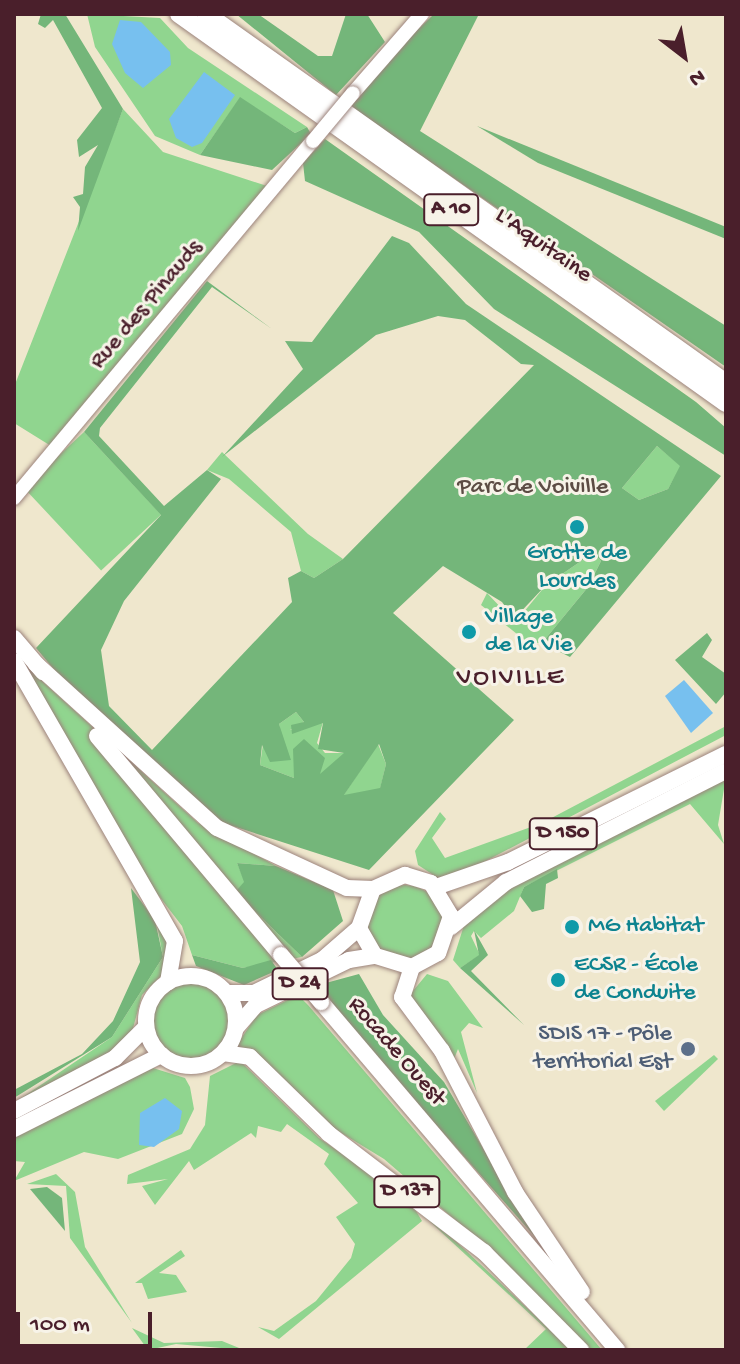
<!DOCTYPE html>
<html>
<head>
<meta charset="utf-8">
<style>
  body { margin:0 }
  #map { position:relative; width:740px; height:1364px; overflow:hidden; background:#efe7cd; font-family:"Gochi Hand",sans-serif }
  div>[style] { position:absolute }
  .green>* { inset:0; background:#90d58f; transform-origin:0 0 }
  .round { border-radius:50% }
  .forest>* { inset:0; background:#74b67a }
  .water>* { inset:0; background:#77c0ef }
  .roads { filter:drop-shadow(0 0 2px #9c837c) drop-shadow(0 0 2px #9c837c) }
  .secondary>* { height:14px; margin:-7px; padding:0 7px; transform-origin:7px; border-radius:7px; background:#fff }
  .primary>* { height:16px; margin:-8px; padding:0 8px; transform-origin:8px; border-radius:8px; background:#fff }
  .primary>.ring { margin:-8px; padding:0; box-sizing:content-box; background:none; border:16px solid #fff; border-radius:50% }
  .highway>* { height:18px; margin:-9px; padding:0 9px; transform-origin:9px; border-radius:9px; background:#fff }
  .bridges { filter:drop-shadow(0 0 2px #9c837c) drop-shadow(0 0 2px #9c837c) }
  .secondary-bridge>* { height:14px; margin:-7px; padding:0 7px; transform-origin:7px; border-radius:7px; background:#fff }
  .primary-bridge>* { height:16px; margin:-8px; padding:0 8px; transform-origin:8px; border-radius:8px; background:#fff }
  .dots>* { width:22px; height:22px; translate:-50% -50%; box-sizing:border-box; border:4px solid #f7f3e8; border-radius:50% }
  span { translate:-50% -50%; white-space:nowrap; text-align:center; line-height:1.15; -webkit-text-stroke:6px #f7f3e8; paint-order:stroke }
  .shield-label span { padding:2px 6px; background:#f7f3e8; border:2px solid; border-radius:6px; -webkit-text-stroke-width:0 }
  .shield-label { font-size:22px; color:#4a1f2b; font-weight:700 }
  .street-label { font-size:24px; color:#4a1f2b }
  .park-label { font-size:24px; color:#5c4c44 }
  .culture-label { font-size:24px; color:#0d838f }
  .left { translate:0 -50%; text-align:left }
  .service-label { font-size:24px; color:#4e5e75 }
  .right { translate:-100% -50%; text-align:right }
  .neighbourhood-label { font-size:26px; color:#4a1f2b; letter-spacing:2px }
  .frame { position:absolute; inset:0; border:16px solid #4a1f2b; pointer-events:none }
  .north { position:absolute; left:644px; top:16px; width:80px; height:80px; -webkit-text-stroke:6px #f7f3e8; paint-order:stroke; rotate:149deg; font-size:22px; font-weight:700; line-height:32px; text-align:center; color:#4a1f2b }
  .north::after { content:''; display:block; margin:auto; width:28px; height:36px; background:#4a1f2b; clip-path:polygon(50% 0,100% 100%,50% 72%,0 100%) }
  .scale { position:absolute; left:16px; top:1312px; width:136px; height:36px; box-sizing:border-box; border:4px solid #4a1f2b; border-top:0; padding-left:10px; font-size:24px; line-height:28px; white-space:nowrap; color:#4a1f2b; -webkit-text-stroke:6px #f7f3e8; paint-order:stroke }
</style>
</head>
<body>
<div id="map">
  <div class="green">
    <div style="clip-path:polygon(87px 14px,160px 18px,188px 48px,307px 127px,295px 133px,240px 98px,200px 155px,155px 136px,95px 47px)"></div>
    <div style="clip-path:polygon(123px 109px,163px 152px,267px 186px,51px 446px,14px 423px,14px 387px)"></div>
    <div style="left:84px;top:432px;width:113px;height:82px;rotate:47deg"></div>
    <div style="clip-path:polygon(657px 446px,681px 466px,668px 489px,639px 500px,622px 488px)"></div>
    <div style="clip-path:polygon(222px 452px,308px 534px,343px 559px,314px 578px,301px 571px,291px 532px,229px 479px,207px 470px)"></div>
    <div style="clip-path:polygon(593px 553px,601px 561px,588px 587px,542px 643px,528px 643px,481px 605px,487px 593px,505px 612px,523px 613px,546px 585px)"></div>
    <div style="clip-path:polygon(20px 661px,198px 823px,276px 866px,237px 863px,245px 882px,235px 892px,302px 957px,243px 968px,192px 955px,182px 926px,149px 883px)"></div>
    <div style="clip-path:polygon(296px 712px,304px 722px,290px 730px,323px 722px,317px 743px,325px 753px,345px 753px,320px 775px,316px 751px,304px 740px,294px 778px,260px 765px,263px 744px,282px 740px,279px 724px)"></div>
    <div style="clip-path:polygon(726px 726px,726px 735px,463px 873px,441px 880px,418px 865px,415px 851px,440px 812px,446px 819px,432px 838px,445px 858px,542px 823px)"></div>
    <div style="clip-path:polygon(378px 744px,386px 764px,380px 789px,343px 796px)"></div>
    <div style="clip-path:polygon(726px 777px,718px 825px,724px 844px,690px 804px,524px 887px,514px 911px,481px 938px,474px 931px,471px 936px,480px 955px,460px 968px,453px 960px,466px 919px,518px 882px)"></div>
    <div class="round" style="left:367px;top:885px;width:76px;height:76px"></div>
    <div style="clip-path:polygon(157px 925px,170px 943px,163px 974px,142px 995px,132px 1032px,116px 1050px,14px 1103px,112px 1037px,163px 957px)"></div>
    <div style="clip-path:polygon(427px 974px,448px 981px,483px 1028px,469px 1023px,461px 1032px,477px 1093px,458px 1049px,454px 1059px,408px 997px)"></div>
    <div class="round" style="left:151px;top:982px;width:78px;height:78px"></div>
    <div style="clip-path:polygon(298px 995px,308px 1005px,602px 1350px,588px 1350px,504px 1262px,384px 1159px,307px 1112px,234px 1049px,257px 1015px)"></div>
    <div style="clip-path:polygon(714px 1055px,718px 1059px,664px 1111px,655px 1101px)"></div>
    <div style="clip-path:polygon(240px 1061px,319px 1138px,417px 1205px,572px 1350px,524px 1350px,546px 1329px,413px 1206px,422px 1221px,279px 1339px,258px 1327px,274px 1331px,316px 1301px,351px 1258px,355px 1244px,336px 1217px,358px 1203px,324px 1164px,329px 1154px,287px 1124px,281px 1132px,258px 1126px,256px 1138px,251px 1133px,194px 1170px,189px 1161px,155px 1205px,142px 1186px,168px 1179px,127px 1184px,128px 1175px,190px 1149px,205px 1125px,210px 1076px)"></div>
    <div style="clip-path:polygon(153px 1068px,185px 1078px,190px 1087px,194px 1109px,182px 1134px,118px 1159px,84px 1152px,14px 1181px,25px 1162px,14px 1161px,14px 1136px)"></div>
    <div style="clip-path:polygon(56px 1174px,75px 1192px,85px 1247px,132px 1323px,70px 1238px,66px 1186px,27px 1184px)"></div>
    <div style="clip-path:polygon(181px 1250px,185px 1256px,159px 1273px,176px 1275px,187px 1292px,148px 1299px,142px 1283px,135px 1283px)"></div>
    <div style="clip-path:polygon(132px 1328px,164px 1343px,222px 1341px,244px 1350px,176px 1344px,148px 1350px)"></div>
  </div>
  <div class="forest">
    <div style="clip-path:polygon(41px 14px,65px 14px,123px 109px,78px 231px,80px 207px,73px 197px,83px 194px,85px 167px,98px 145px,79px 157px,77px 140px,102px 108px,53px 20px,45px 28px,38px 24px)"></div>
    <div style="clip-path:polygon(236px 14px,258px 14px,318px 56px,332px 56px,346px 14px,367px 14px,385px 42px,336px 95px)"></div>
    <div style="clip-path:polygon(434px 14px,479px 14px,420px 131px,726px 326px,726px 367px,351px 107px,370px 76px)"></div>
    <div style="clip-path:polygon(240px 97px,295px 133px,307px 127px,311px 134px,272px 170px,200px 155px)"></div>
    <div style="clip-path:polygon(477px 126px,726px 227px,726px 239px,538px 163px)"></div>
    <div style="clip-path:polygon(325px 139px,696px 402px,726px 428px,726px 456px,494px 309px,419px 232px,305px 181px,303px 163px)"></div>
    <div style="clip-path:polygon(evenodd,392px 236px,409px 243px,466px 304px,721px 476px,570px 657px,542px 643px,588px 587px,601px 561px,593px 553px,546px 585px,514px 619px,502px 602px,443px 566px,393px 613px,514px 720px,369px 870px,214px 820px,98px 722px,36px 648px,161px 515px,84px 432px,207px 281px,272px 329px,212px 287px,100px 428px,99px 436px,164px 506px,207px 470px,221px 479px,124px 601px,101px 650px,109px 706px,152px 750px,292px 602px,288px 578px,301px 571px,314px 578px,343px 559px,534px 365px,521px 364px,465px 320px,438px 316px,376px 335px,222px 457px,303px 369px,285px 341px,312px 342px,392px 236px,657px 446px,680px 466px,668px 489px,639px 500px,622px 488px,657px 446px,392px 236px,296px 712px,304px 722px,291px 725px,292px 734px,323px 723px,318px 749px,344px 753px,320px 774px,325px 758px,304px 739px,293px 749px,294px 778px,260px 765px,262px 745px,270px 762px,291px 760px,279px 724px,296px 712px,392px 236px,379px 744px,386px 764px,380px 788px,344px 795px,379px 744px)"></div>
    <div style="clip-path:polygon(707px 633px,712px 640px,702px 657px,726px 674px,726px 692px,716px 704px,675px 660px)"></div>
    <div style="clip-path:polygon(237px 863px,276px 866px,333px 890px,343px 921px,302px 957px,235px 892px,244px 882px)"></div>
    <div style="clip-path:polygon(557px 869px,558px 878px,546px 884px,544px 909px,532px 912px,520px 896px,524px 887px)"></div>
    <div style="clip-path:polygon(131px 888px,155px 920px,163px 957px,112px 1037px,14px 1098px,14px 1090px,82px 1054px,113px 1021px,140px 962px)"></div>
    <div style="clip-path:polygon(474px 930px,488px 955px,471px 971px,524px 1025px,460px 968px,479px 955px)"></div>
    <div style="clip-path:polygon(192px 955px,243px 968px,271px 960px,278px 970px,244px 985px,196px 966px)"></div>
    <div style="clip-path:polygon(359px 974px,383px 1015px,444px 1082px,536px 1238px,322px 996px,322px 984px)"></div>
    <div style="clip-path:polygon(47px 1187px,62px 1198px,65px 1231px,30px 1189px)"></div>
  </div>
  <div class="water">
    <div style="clip-path:polygon(120px 20px,141px 22px,170px 52px,171px 65px,143px 88px,125px 73px,112px 44px)"></div>
    <div style="clip-path:polygon(204px 72px,235px 95px,202px 143px,192px 147px,176px 138px,169px 119px)"></div>
    <div style="clip-path:polygon(684px 680px,713px 713px,691px 733px,665px 696px)"></div>
    <div style="clip-path:polygon(165px 1098px,182px 1111px,179px 1129px,154px 1147px,139px 1145px,140px 1113px)"></div>
  </div>
  <div class="roads">
    <div class="secondary">
      <div style="left:353px;top:93px;width:105px;rotate:-48.9deg"></div>
      <div style="left:14px;top:498px;width:466px;rotate:-50.1deg"></div>
    </div>
    <div class="primary">
      <div style="left:14px;top:638px;width:45px;rotate:49.5deg"></div>
      <div style="left:14px;top:661px;width:323px;rotate:60.1deg"></div>
      <div style="left:175px;top:941px;width:42px;rotate:99.7deg"></div>
      <div style="left:36px;top:664px;width:244px;rotate:42.2deg"></div>
      <div style="left:217px;top:828px;width:143px;rotate:24.8deg"></div>
      <div style="left:347px;top:888px;width:26px;rotate:2deg"></div>
      <div style="left:373px;top:889px;width:35px;rotate:-24deg"></div>
      <div style="left:405px;top:875px;width:27px;rotate:17deg"></div>
      <div style="left:431px;top:883px;width:39px;rotate:59deg"></div>
      <div style="left:451px;top:916px;width:39px;rotate:109deg"></div>
      <div style="left:438px;top:953px;width:30px;rotate:152deg"></div>
      <div style="left:412px;top:967px;width:39px;rotate:-163deg"></div>
      <div style="left:375px;top:956px;width:32px;rotate:-120deg"></div>
      <div style="left:359px;top:928px;width:41px;rotate:-70.3deg"></div>
      <div style="left:97px;top:736px;width:286px;rotate:50deg"></div>
      <div style="left:436px;top:887px;width:76px;rotate:-19.1deg"></div>
      <div style="left:508px;top:862px;width:243px;rotate:-26.4deg"></div>
      <div style="left:451px;top:927px;width:71px;rotate:-39.3deg"></div>
      <div style="left:506px;top:882px;width:246px;rotate:-26.8deg"></div>
      <div style="left:412px;top:967px;width:32px;rotate:108deg"></div>
      <div style="left:402px;top:997px;width:67px;rotate:53.5deg"></div>
      <div style="left:442px;top:1051px;width:159px;rotate:62.6deg"></div>
      <div style="left:515px;top:1192px;width:120px;rotate:56.2deg"></div>
      <div class="ring" style="left:146px;top:976px;width:74px;height:74px"></div>
      <div style="left:227px;top:993px;width:27px"></div>
      <div style="left:254px;top:993px;width:76px;rotate:-25.9deg"></div>
      <div style="left:322px;top:960px;width:49px;rotate:-40.9deg"></div>
      <div style="left:321px;top:1002px;width:457px;rotate:49.6deg"></div>
      <div style="left:236px;top:1028px;width:30px;rotate:-49deg"></div>
      <div style="left:256px;top:1005px;width:103px;rotate:-25.8deg"></div>
      <div style="left:349px;top:960px;width:26px;rotate:-9deg"></div>
      <div style="left:223px;top:1053px;width:27px;rotate:8deg"></div>
      <div style="left:250px;top:1057px;width:110px;rotate:44.3deg"></div>
      <div style="left:329px;top:1134px;width:195px;rotate:37.3deg"></div>
      <div style="left:484px;top:1252px;width:138px;rotate:45.3deg"></div>
      <div style="left:14px;top:1111px;width:114px;rotate:-27.7deg"></div>
      <div style="left:115px;top:1058px;width:44px;rotate:-45deg"></div>
      <div style="left:14px;top:1129px;width:165px;rotate:-26.7deg"></div>
    </div>
    <div class="highway">
      <div style="left:179px;top:14px;width:671px;rotate:35.42deg"></div>
      <div style="left:206px;top:14px;width:638px;rotate:35.36deg"></div>
    </div>
  </div>
  <div class="bridges">
    <div class="secondary-bridge">
      <div style="left:313px;top:141px;width:62px;rotate:-50.2deg"></div>
    </div>
    <div class="primary-bridge">
      <div style="left:281px;top:955px;width:62px;rotate:49.6deg"></div>
    </div>
  </div>
  <div class="dots">
    <div style="left:577px;top:527px;background:#0f9aa8"></div>
    <div style="left:469px;top:632px;background:#0f9aa8"></div>
    <div style="left:572px;top:927px;background:#0f9aa8"></div>
    <div style="left:558px;top:980px;background:#0f9aa8"></div>
    <div style="left:688px;top:1049px;background:#5c6f8a"></div>
  </div>
  <div class="shield-label">
    <span style="left:451px;top:210px">A 10</span>
    <span style="left:563px;top:834px">D 150</span>
    <span style="left:300px;top:984px">D 24</span>
    <span style="left:407px;top:1192px">D 137</span>
  </div>
  <div class="street-label">
    <span style="left:543px;top:246px;rotate:35deg">L'Aquitaine</span>
    <span style="left:147px;top:305px;rotate:-50deg">Rue des Pinauds</span>
    <span style="left:396px;top:1052px;rotate:49deg">Rocade Ouest</span>
  </div>
  <div class="park-label">
    <span style="left:533px;top:488px">Parc de Voiville</span>
  </div>
  <div class="culture-label">
    <span style="left:577px;top:568px">Grotte de<br>Lourdes</span>
    <span class="left" style="left:485px;top:632px">Village<br>de la Vie</span>
    <span class="left" style="left:588px;top:927px">MG Habitat</span>
    <span class="left" style="left:574px;top:980px">ECSR - École<br>de Conduite</span>
  </div>
  <div class="service-label">
    <span class="right" style="left:672px;top:1049px">SDIS 17 - Pôle<br>territorial Est</span>
  </div>
  <div class="neighbourhood-label">
    <span style="left:511px;top:679px">VOIVILLE</span>
  </div>
  <div class="frame"></div>
  <div class="north">N</div>
  <div class="scale">100 m</div>
</div>
</body>
</html>
